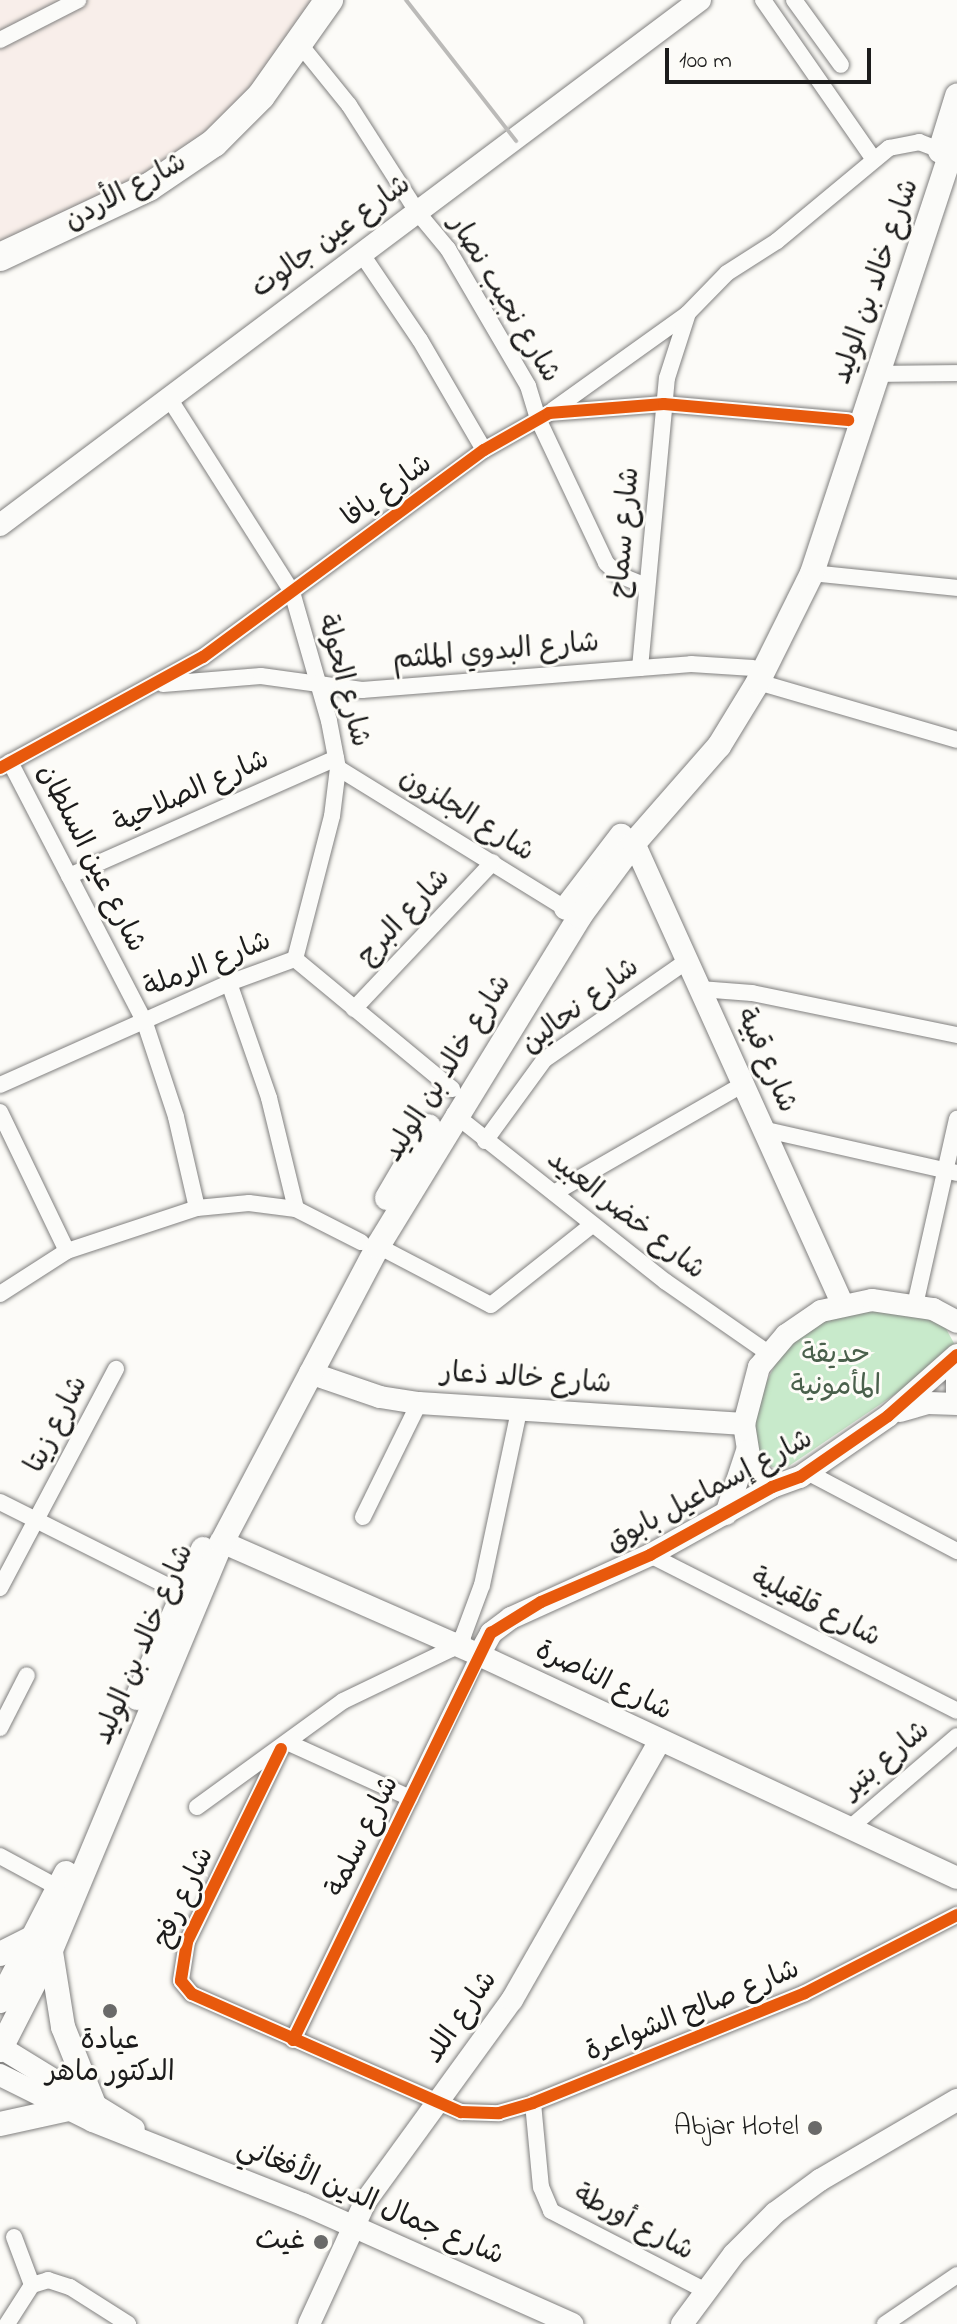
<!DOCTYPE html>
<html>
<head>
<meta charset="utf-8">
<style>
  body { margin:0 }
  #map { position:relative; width:957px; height:2324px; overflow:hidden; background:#fcfbf8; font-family:"Indie Flower","Playpen Sans Arabic",sans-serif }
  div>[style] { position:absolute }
  .built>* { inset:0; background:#f8eeea }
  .green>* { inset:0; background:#c8eacb }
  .roads { filter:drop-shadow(0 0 2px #81807f) drop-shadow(0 0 2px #81807f) }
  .street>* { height:16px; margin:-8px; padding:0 8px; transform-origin:8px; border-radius:8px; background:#fbfbf9 }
  .secondary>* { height:22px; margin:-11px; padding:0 11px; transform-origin:11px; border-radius:11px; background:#fbfbf9 }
  .primary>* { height:24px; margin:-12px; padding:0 12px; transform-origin:12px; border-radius:12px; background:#fbfbf9 }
  .highway>* { height:28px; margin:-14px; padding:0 14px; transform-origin:14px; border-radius:14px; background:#fbfbf9 }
  .rail>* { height:4px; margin:-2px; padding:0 2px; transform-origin:2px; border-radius:2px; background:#bbbab8 }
  .cycleway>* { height:12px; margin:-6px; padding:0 6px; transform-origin:6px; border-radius:6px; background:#e8590c }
  .dots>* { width:22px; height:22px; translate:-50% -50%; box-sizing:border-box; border:4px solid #fdfcf7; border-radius:50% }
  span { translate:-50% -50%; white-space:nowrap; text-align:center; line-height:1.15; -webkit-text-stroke:6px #fdfcf7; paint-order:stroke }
  .street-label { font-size:28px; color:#1c1c1c }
  .park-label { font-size:28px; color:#4a604c }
  .poi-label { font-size:28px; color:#1c1c1c }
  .right { translate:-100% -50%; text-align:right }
  .scale { position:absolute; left:665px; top:48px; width:206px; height:36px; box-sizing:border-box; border:4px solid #1c1c1c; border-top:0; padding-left:10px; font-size:24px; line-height:28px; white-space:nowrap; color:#1c1c1c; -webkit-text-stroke:6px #fdfcf7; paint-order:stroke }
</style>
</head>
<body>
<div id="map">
  <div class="built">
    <div style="clip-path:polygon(0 0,321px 0,239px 130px,0 257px)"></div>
  </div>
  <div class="green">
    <div style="clip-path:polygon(891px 1307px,944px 1325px,955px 1345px,943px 1362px,783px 1470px,766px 1465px,757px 1454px,753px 1432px,760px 1395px,781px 1353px,805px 1331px,841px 1311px)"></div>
  </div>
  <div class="roads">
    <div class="street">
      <div style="left:763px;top:0;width:193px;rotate:55.2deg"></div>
      <div style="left:794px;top:0;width:80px;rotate:54.1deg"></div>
      <div style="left:0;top:40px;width:88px;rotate:-27.1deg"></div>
      <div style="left:298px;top:42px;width:81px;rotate:51deg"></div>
      <div style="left:349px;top:105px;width:128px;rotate:57.4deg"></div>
      <div style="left:418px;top:213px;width:47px;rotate:50.2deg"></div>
      <div style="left:448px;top:249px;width:159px;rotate:59.7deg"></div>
      <div style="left:528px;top:386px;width:37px;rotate:73deg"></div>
      <div style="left:539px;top:421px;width:157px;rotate:64.7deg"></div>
      <div style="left:606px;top:563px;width:18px;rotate:43deg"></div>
      <div style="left:619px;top:575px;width:29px;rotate:22deg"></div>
      <div style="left:361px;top:253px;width:105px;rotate:55.9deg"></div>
      <div style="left:420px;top:340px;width:127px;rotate:59.8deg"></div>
      <div style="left:877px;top:374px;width:80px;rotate:-0.7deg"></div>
      <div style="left:169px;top:398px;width:230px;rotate:57.6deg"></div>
      <div style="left:292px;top:592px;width:134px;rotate:74deg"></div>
      <div style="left:329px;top:721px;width:48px;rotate:79.2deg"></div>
      <div style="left:338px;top:768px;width:48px;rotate:97.1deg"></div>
      <div style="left:332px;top:816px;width:148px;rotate:104.5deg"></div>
      <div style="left:553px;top:410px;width:165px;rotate:-35.6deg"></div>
      <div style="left:812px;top:573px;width:146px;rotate:5.9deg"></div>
      <div style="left:640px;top:668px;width:291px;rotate:-84.7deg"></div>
      <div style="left:667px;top:378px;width:68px;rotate:-72.1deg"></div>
      <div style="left:688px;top:313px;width:56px;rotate:-45.7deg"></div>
      <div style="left:727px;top:273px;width:59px;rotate:-32.6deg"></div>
      <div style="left:777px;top:241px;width:146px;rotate:-39.7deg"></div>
      <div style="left:889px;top:148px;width:31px;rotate:-11deg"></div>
      <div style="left:919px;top:142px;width:22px;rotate:21deg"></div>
      <div style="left:758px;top:682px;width:207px;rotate:16.2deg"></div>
      <div style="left:163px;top:684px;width:98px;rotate:-4.7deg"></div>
      <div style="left:261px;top:676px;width:102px;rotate:7.9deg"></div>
      <div style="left:362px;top:690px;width:330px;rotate:-4.5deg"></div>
      <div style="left:691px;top:664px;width:62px;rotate:3.7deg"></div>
      <div style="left:10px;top:762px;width:291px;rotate:62.6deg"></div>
      <div style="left:144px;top:1020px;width:102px;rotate:71.7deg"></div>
      <div style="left:176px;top:1117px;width:93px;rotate:77deg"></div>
      <div style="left:0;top:768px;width:231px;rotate:-28.7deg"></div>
      <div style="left:203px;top:657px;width:349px;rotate:-36.4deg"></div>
      <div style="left:484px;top:450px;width:75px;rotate:-29.6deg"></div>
      <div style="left:549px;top:413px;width:115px;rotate:-4.5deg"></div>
      <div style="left:664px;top:404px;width:185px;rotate:5deg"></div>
      <div style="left:338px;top:768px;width:267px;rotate:31.7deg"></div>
      <div style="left:69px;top:876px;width:292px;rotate:-23.8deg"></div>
      <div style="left:229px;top:983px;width:122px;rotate:70.8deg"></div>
      <div style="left:269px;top:1098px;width:114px;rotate:76.3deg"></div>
      <div style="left:700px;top:989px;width:52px;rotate:4.4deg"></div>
      <div style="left:752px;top:993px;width:209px;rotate:11.6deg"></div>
      <div style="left:354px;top:1009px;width:202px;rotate:-46.6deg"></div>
      <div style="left:0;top:1085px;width:251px;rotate:-24deg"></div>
      <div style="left:229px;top:983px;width:70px;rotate:-20deg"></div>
      <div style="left:295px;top:959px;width:204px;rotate:39.6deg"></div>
      <div style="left:0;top:1112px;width:154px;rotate:64.3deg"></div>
      <div style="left:454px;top:1114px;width:270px;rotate:38.4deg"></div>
      <div style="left:666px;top:1282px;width:124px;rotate:34.8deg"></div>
      <div style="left:762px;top:1129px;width:200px;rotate:12.7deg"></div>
      <div style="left:485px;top:1141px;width:100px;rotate:-53.9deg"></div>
      <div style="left:544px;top:1060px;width:174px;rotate:-34.7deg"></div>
      <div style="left:554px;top:1193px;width:217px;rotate:-29.9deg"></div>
      <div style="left:378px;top:1246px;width:127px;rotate:27.6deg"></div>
      <div style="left:491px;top:1305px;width:129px;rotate:-38.4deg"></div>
      <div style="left:0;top:1294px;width:80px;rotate:-32.7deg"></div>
      <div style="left:67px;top:1251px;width:137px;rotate:-18.3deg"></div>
      <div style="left:197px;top:1208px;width:52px;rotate:-5.5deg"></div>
      <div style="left:249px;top:1203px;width:47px;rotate:7.3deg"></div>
      <div style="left:296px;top:1209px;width:73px;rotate:26.9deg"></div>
      <div style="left:915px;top:1305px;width:191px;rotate:-77.3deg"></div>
      <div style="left:807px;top:1472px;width:170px;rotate:27.8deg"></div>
      <div style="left:0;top:1502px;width:201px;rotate:26.6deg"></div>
      <div style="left:363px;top:1517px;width:127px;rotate:-63.8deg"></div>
      <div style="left:650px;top:1555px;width:344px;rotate:26.9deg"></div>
      <div style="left:0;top:1588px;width:248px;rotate:-62.1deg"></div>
      <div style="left:0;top:1728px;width:59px;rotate:-63deg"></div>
      <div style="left:289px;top:1743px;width:133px;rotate:24.4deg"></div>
      <div style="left:281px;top:1749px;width:215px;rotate:116deg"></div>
      <div style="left:187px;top:1942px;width:39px;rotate:99deg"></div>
      <div style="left:181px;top:1981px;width:17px;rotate:50deg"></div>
      <div style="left:192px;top:1994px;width:294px;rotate:23.7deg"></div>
      <div style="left:461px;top:2112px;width:38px;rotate:2deg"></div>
      <div style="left:499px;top:2113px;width:35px;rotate:-16deg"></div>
      <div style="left:533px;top:2103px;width:293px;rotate:-22deg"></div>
      <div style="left:805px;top:1993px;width:171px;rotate:-27.2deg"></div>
      <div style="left:197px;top:1807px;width:180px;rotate:-36deg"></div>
      <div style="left:343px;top:1701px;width:120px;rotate:-25.7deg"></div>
      <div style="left:451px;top:1649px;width:18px;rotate:-47deg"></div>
      <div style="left:463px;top:1636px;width:54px;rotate:-69.6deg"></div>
      <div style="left:482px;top:1585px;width:178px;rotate:-78deg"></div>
      <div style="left:852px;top:1826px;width:138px;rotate:-40.6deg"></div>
      <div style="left:0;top:1856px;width:67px;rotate:28.5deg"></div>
      <div style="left:293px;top:2040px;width:428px;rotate:-64.2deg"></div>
      <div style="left:533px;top:2103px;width:84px;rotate:84.6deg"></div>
      <div style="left:541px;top:2187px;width:26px;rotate:67deg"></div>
      <div style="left:551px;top:2211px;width:172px;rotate:27.3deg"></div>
      <div style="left:14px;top:2237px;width:51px;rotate:69.4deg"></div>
      <div style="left:7px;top:2324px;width:46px;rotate:-57.3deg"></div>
      <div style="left:32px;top:2285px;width:17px;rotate:-17deg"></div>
      <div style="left:48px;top:2280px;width:23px;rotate:18deg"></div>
      <div style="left:70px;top:2287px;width:69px;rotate:32.5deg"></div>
      <div style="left:885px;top:2324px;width:87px;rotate:-34.2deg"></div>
    </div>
    <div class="secondary">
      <div style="left:0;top:525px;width:875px;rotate:-36.87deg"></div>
      <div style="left:634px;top:843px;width:505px;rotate:65.67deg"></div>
      <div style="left:310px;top:1373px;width:74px;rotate:18.9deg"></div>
      <div style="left:380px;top:1397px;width:39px;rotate:9deg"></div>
      <div style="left:419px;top:1403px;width:326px;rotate:3.7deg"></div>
      <div style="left:957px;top:1379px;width:19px;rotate:90deg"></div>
      <div style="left:900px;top:1411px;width:29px;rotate:-16deg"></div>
      <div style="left:928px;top:1403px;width:29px;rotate:2deg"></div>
      <div style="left:772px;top:1487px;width:33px;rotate:-131deg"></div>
      <div style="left:750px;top:1462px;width:38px;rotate:-99deg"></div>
      <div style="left:744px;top:1424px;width:59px;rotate:-75.3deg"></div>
      <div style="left:759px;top:1367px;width:42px;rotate:-49.8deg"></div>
      <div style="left:786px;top:1335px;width:42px;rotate:-34.4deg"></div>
      <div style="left:821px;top:1311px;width:52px;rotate:-12.2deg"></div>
      <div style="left:872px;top:1300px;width:62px;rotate:8.4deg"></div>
      <div style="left:933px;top:1309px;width:27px;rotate:28deg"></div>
      <div style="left:726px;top:1514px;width:66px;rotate:-71.6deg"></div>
      <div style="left:222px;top:1542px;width:281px;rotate:23.7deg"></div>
      <div style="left:479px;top:1655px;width:527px;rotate:25.01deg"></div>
      <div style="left:479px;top:1655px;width:25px;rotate:-61deg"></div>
      <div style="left:491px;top:1633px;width:25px;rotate:-37deg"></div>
      <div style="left:511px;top:1618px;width:153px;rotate:-24.4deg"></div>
      <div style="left:650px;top:1555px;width:140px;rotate:-29.1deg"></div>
      <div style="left:772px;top:1487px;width:30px;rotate:-20deg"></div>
      <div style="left:800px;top:1477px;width:107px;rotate:-34.7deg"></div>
      <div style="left:888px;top:1416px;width:92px;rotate:-41.5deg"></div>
      <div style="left:0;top:2047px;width:157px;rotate:31.5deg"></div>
      <div style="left:0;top:2075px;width:104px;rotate:26.3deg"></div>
      <div style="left:93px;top:2121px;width:226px;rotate:21.6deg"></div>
      <div style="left:303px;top:2204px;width:295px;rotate:24deg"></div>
      <div style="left:309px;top:2324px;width:134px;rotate:-65.3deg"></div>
      <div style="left:365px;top:2202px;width:250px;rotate:-54deg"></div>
      <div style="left:512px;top:2000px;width:297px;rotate:-60.3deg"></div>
      <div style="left:682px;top:2324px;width:87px;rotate:-53.4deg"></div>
      <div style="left:734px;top:2254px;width:58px;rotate:-45deg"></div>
      <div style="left:775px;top:2213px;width:56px;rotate:-36.3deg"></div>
      <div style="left:820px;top:2180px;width:159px;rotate:-30.3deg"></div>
    </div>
    <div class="primary">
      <div style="left:940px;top:151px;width:58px;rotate:-72.8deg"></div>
      <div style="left:566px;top:908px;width:91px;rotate:-52.6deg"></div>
      <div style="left:387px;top:1198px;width:83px;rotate:-59.7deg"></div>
      <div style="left:137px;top:1698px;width:163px;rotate:-66.1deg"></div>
      <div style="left:51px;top:1952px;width:76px;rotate:80.9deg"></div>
      <div style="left:63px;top:2027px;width:81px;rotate:68.2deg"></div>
      <div style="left:0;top:1954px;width:40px;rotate:-26.6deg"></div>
      <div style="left:0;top:2001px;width:144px;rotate:-62.7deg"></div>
      <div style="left:0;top:2050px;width:112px;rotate:-63deg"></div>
      <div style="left:51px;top:1950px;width:442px;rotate:-67.3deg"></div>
      <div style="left:222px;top:1542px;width:335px;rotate:-62.2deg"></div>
      <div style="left:378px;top:1246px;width:387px;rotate:-58.5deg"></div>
      <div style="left:580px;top:916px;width:91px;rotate:-53.5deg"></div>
      <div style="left:634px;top:843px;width:129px;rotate:-48.8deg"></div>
      <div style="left:719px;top:746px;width:75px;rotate:-58.6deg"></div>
      <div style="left:758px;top:682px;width:122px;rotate:-63.6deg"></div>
      <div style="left:812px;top:573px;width:462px;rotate:-71.7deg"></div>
      <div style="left:0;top:2124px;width:70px;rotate:-12.4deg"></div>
    </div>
    <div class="highway">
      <div style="left:0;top:257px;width:165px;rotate:-25.2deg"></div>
      <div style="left:149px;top:187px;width:78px;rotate:-34.1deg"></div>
      <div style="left:214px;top:143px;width:66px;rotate:-45deg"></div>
      <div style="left:261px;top:96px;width:118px;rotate:-54.7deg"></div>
    </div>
  </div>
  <div class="rail">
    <div style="left:406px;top:0;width:179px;rotate:52deg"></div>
  </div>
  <div class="cycleway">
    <div style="left:0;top:768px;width:231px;rotate:-28.7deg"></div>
    <div style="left:203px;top:657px;width:349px;rotate:-36.4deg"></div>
    <div style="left:484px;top:450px;width:75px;rotate:-29.6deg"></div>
    <div style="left:549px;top:413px;width:115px;rotate:-4.5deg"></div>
    <div style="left:664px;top:404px;width:185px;rotate:5deg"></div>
    <div style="left:281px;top:1749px;width:215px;rotate:116deg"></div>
    <div style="left:187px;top:1942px;width:39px;rotate:99deg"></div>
    <div style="left:181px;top:1981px;width:17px;rotate:50deg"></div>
    <div style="left:192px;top:1994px;width:294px;rotate:23.7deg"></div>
    <div style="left:461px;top:2112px;width:38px;rotate:2deg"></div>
    <div style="left:499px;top:2113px;width:35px;rotate:-16deg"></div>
    <div style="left:533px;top:2103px;width:293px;rotate:-22deg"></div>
    <div style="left:805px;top:1993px;width:171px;rotate:-27.2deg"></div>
    <div style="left:293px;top:2040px;width:453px;rotate:-64.1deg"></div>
    <div style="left:491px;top:1633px;width:59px;rotate:-31.8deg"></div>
    <div style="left:541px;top:1602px;width:119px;rotate:-23.3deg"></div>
    <div style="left:650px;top:1555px;width:140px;rotate:-29.1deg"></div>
    <div style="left:772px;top:1487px;width:30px;rotate:-20deg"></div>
    <div style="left:800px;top:1477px;width:107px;rotate:-34.7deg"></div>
    <div style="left:888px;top:1416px;width:92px;rotate:-41.5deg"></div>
  </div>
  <div class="dots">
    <div style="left:110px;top:2011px;background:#6a6a69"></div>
    <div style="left:815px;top:2128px;background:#6a6a69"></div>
    <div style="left:321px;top:2242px;background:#6a6a69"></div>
  </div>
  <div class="street-label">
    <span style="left:126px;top:193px;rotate:-28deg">شارع الأردن</span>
    <span style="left:332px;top:238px;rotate:-36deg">شارع عين جالوت</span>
    <span style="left:877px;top:282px;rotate:-71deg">شارع خالد بن الوليد</span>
    <span style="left:503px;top:300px;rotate:59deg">شارع نجيب نصار</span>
    <span style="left:388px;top:492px;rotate:-36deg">شارع يافا</span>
    <span style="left:626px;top:533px;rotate:-85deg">شارع سماح</span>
    <span style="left:496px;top:653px;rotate:-5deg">شارع البدوي الملثم</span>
    <span style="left:342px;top:681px;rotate:75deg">شارع الحولة</span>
    <span style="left:192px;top:793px;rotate:-24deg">شارع الصلاحية</span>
    <span style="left:466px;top:816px;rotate:32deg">شارع الجلزون</span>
    <span style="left:90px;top:859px;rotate:63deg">شارع عين السلطان</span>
    <span style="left:405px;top:918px;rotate:-47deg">شارع البرج</span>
    <span style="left:208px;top:966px;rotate:-22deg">شارع الرملة</span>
    <span style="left:581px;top:1007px;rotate:-37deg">شارع نحالين</span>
    <span style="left:765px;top:1061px;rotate:66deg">شارع قبية</span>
    <span style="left:449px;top:1069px;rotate:-58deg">شارع خالد بن الوليد</span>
    <span style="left:625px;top:1216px;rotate:38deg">شارع خضر العبيد</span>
    <span style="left:526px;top:1380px;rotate:4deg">شارع خالد ذعار</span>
    <span style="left:58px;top:1425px;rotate:-63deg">شارع زيتا</span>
    <span style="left:710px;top:1492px;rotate:-28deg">شارع إسماعيل بابوق</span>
    <span style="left:815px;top:1609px;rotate:27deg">شارع قلقيلية</span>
    <span style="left:145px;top:1645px;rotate:-67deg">شارع خالد بن الوليد</span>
    <span style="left:603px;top:1682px;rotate:26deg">شارع الناصرة</span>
    <span style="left:887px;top:1761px;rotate:-40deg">شارع بتير</span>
    <span style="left:364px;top:1837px;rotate:-64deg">شارع سلمة</span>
    <span style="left:185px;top:1898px;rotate:-65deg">شارع رفح</span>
    <span style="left:693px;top:2012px;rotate:-22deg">شارع صالح الشواعرة</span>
    <span style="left:462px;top:2018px;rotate:-55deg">شارع اللد</span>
    <span style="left:370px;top:2203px;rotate:23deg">شارع جمال الدين الأفغاني</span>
    <span style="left:633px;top:2224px;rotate:28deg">شارع أورطة</span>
  </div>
  <div class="park-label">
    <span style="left:836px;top:1372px">حديقة<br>المأمونية</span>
  </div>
  <div class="poi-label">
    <span style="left:110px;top:2058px">عيادة<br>الدكتور ماهر</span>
    <span class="right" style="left:799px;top:2128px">Abjar Hotel</span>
    <span class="right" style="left:305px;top:2242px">غيث</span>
  </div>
  <div class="scale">100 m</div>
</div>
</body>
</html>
